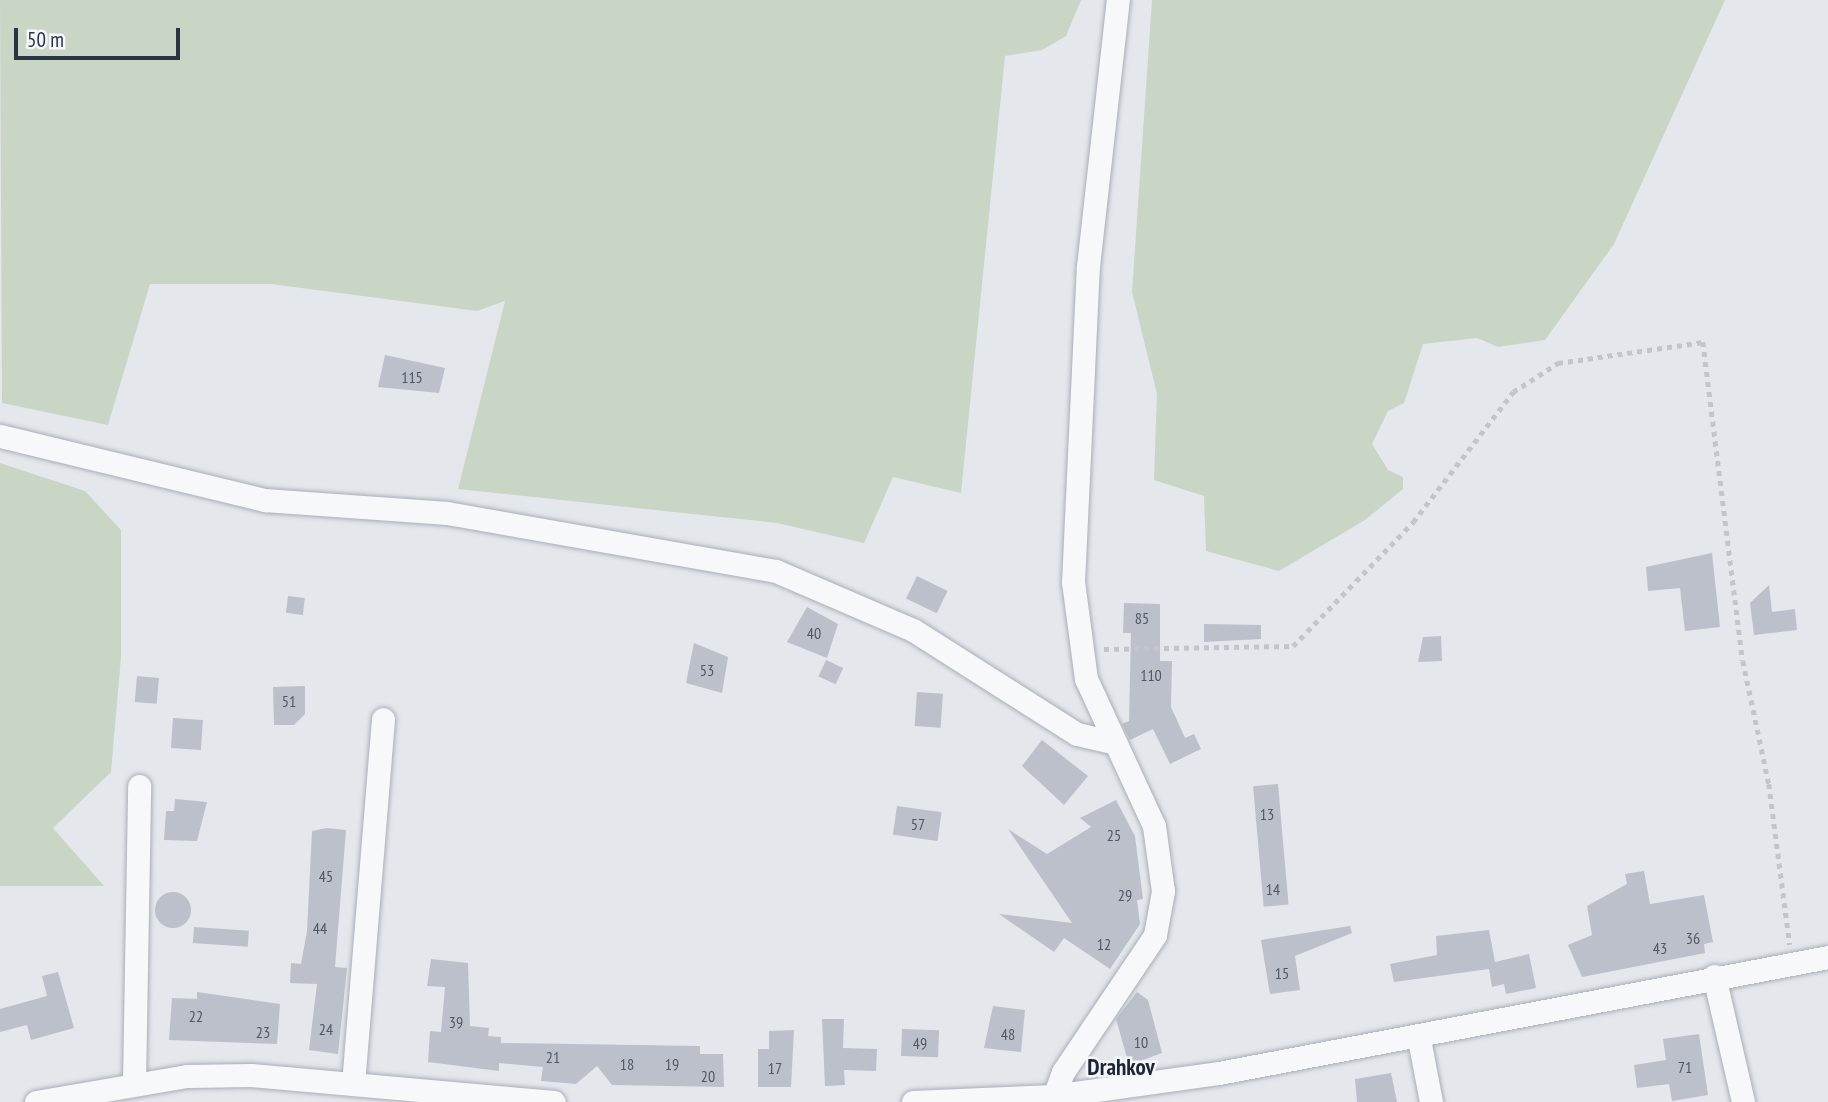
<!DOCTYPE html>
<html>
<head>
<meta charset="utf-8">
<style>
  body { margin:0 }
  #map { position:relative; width:1828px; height:1102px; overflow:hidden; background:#e4e7ec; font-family:"PT Sans Narrow",sans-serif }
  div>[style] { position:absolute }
  .green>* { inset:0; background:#c9d6c5 }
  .building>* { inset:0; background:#bbc0ca; transform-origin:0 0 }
  .round { border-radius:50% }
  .path>* { height:4.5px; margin-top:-2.25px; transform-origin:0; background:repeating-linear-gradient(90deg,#c2c5cb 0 5px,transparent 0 10px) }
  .roads { filter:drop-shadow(0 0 2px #a9aeb7) drop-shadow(0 0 2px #a9aeb7) }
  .minor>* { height:23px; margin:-11.5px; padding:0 11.5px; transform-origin:11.5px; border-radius:11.5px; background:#f7f8fa }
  span { translate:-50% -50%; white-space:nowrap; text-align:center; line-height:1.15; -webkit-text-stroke:5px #f4f6f9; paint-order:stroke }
  .number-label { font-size:16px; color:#4f5766 }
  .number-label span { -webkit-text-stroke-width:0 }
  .quarter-label { font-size:23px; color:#1d2536; font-weight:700 }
  .scale { position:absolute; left:14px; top:28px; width:166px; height:32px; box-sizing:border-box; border:4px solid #2b3445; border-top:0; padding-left:9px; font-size:21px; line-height:24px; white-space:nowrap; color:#2b3445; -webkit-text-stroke:5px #f4f6f9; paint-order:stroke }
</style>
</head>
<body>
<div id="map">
  <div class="green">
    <div style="clip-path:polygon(0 0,1081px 0,1066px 36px,1042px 50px,1005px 56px,961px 493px,893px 477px,864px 543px,777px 523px,458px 489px,505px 301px,477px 311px,271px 284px,150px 284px,108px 425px,2px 403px)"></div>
    <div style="clip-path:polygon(1152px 0,1725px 0,1614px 244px,1545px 340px,1498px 347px,1477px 338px,1423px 344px,1404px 403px,1388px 411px,1372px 444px,1388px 470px,1403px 477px,1403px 489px,1365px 520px,1279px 571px,1206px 551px,1204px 496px,1154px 480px,1157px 394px,1132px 292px)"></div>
    <div style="clip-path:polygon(0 463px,85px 491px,121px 530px,121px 657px,111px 772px,53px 828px,104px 886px,0 886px)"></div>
  </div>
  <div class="building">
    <div style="clip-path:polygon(385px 355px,445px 368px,439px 393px,378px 387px)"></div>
    <div style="clip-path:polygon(1712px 553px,1720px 627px,1685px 631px,1680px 588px,1648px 591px,1646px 567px)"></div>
    <div style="left:917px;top:576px;width:34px;height:25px;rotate:26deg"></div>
    <div style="clip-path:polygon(1769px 585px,1772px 612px,1795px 609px,1797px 630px,1754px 635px,1750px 603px)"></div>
    <div style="left:288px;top:596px;width:17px;height:17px;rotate:7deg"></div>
    <div style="clip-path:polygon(1124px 603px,1160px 604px,1160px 661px,1172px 661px,1171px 707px,1185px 738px,1194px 734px,1201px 749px,1170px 764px,1153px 729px,1130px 740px,1122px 724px,1129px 721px,1131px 633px,1123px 633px)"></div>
    <div style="clip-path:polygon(807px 607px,838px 624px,827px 658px,787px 642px)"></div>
    <div style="clip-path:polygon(1204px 624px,1261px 625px,1261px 639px,1204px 642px)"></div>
    <div style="clip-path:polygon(1441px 636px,1442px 661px,1418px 662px,1423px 637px)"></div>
    <div style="clip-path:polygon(694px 643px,728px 657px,722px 693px,686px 683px)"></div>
    <div style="left:826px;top:660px;width:19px;height:18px;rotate:25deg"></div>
    <div style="left:137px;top:676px;width:22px;height:26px;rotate:5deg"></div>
    <div style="clip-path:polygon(305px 686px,305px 714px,294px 725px,274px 725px,273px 687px)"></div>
    <div style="left:917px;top:692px;width:26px;height:34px;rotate:4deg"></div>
    <div style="left:173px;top:718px;width:30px;height:30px;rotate:4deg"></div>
    <div style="clip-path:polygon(1042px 740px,1088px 776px,1064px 805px,1022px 766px)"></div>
    <div style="left:1278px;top:784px;width:121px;height:25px;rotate:85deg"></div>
    <div style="clip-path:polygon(175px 799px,207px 802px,197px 841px,164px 840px,166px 811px,174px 811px)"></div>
    <div style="clip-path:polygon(1116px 800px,1135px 836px,1143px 899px,1137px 900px,1140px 924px,1110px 969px,1064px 938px,1054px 952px,999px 914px,1072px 923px,1008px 829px,1047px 854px,1091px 827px,1080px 818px)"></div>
    <div style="left:897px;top:806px;width:45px;height:29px;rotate:8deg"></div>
    <div style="clip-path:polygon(327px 828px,346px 830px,335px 967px,347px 968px,338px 1054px,309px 1050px,317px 984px,290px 983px,291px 963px,301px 964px,307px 931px,312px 831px)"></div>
    <div style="clip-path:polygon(1644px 871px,1650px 904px,1704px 895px,1713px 942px,1704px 944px,1705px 953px,1582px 977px,1568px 945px,1592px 935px,1587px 906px,1627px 884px,1625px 874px)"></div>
    <div class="round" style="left:155px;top:892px;width:36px;height:36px"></div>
    <div style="clip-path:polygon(1350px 926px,1352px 933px,1295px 956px,1300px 990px,1270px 994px,1261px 940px)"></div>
    <div style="left:194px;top:927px;width:55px;height:16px;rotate:4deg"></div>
    <div style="clip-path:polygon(1489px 930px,1495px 962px,1529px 954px,1536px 988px,1506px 994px,1504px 984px,1492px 987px,1489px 969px,1394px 982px,1390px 964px,1437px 955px,1436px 936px)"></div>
    <div style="clip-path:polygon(431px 959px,468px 963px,470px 1026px,489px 1028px,488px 1036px,501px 1037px,501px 1043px,700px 1046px,700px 1054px,723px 1054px,724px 1087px,612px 1085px,597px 1066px,576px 1084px,541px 1081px,543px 1067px,499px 1063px,499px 1071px,428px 1062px,430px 1031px,441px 1032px,445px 987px,427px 986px)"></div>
    <div style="clip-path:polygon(58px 972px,74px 1028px,31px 1040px,27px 1025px,0 1032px,0 1009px,47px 996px,42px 976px)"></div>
    <div style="clip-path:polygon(197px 992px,280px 1004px,277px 1044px,169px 1040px,172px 998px,197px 999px)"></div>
    <div style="clip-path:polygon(1137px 992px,1148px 1000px,1162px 1053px,1129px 1065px,1116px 1019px)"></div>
    <div style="clip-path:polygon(993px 1006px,1025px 1010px,1021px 1052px,984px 1048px)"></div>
    <div style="clip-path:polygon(822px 1019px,844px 1019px,843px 1048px,877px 1049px,876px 1071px,844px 1070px,845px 1085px,825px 1086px)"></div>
    <div style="left:902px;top:1029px;width:37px;height:27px;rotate:2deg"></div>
    <div style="clip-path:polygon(794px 1030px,791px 1087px,758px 1087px,758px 1049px,769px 1049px,769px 1031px)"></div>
    <div style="clip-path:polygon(1699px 1034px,1708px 1095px,1672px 1101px,1669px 1084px,1637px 1088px,1634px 1065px,1666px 1060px,1663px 1039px)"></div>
    <div style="clip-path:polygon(1391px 1073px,1397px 1102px,1357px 1102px,1355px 1079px)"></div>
  </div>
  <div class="path">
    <div style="left:1104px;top:649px;width:189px;rotate:-0.9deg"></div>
    <div style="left:1293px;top:646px;width:173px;rotate:-45.9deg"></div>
    <div style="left:1413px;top:522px;width:164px;rotate:-52.4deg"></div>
    <div style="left:1513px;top:392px;width:54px;rotate:-32.8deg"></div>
    <div style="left:1558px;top:363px;width:147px;rotate:-8.2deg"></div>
    <div style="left:1703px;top:342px;width:321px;rotate:82.9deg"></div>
    <div style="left:1743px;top:661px;width:126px;rotate:78.1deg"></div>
    <div style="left:1769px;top:784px;width:162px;rotate:82.6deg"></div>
  </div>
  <div class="roads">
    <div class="minor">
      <div style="left:0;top:436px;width:273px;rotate:13.6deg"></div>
      <div style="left:265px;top:500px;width:182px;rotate:4.1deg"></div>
      <div style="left:447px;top:513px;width:334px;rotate:10deg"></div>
      <div style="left:776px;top:571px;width:149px;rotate:23.3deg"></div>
      <div style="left:913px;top:630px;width:194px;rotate:32.4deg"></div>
      <div style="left:1077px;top:734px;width:35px;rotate:13deg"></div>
      <div style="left:1714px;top:976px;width:129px;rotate:77deg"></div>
      <div style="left:1419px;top:1039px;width:64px;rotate:79.2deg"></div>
      <div style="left:134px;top:1083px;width:297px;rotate:-89deg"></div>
      <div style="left:353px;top:1084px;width:366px;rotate:-85.3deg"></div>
      <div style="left:36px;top:1102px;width:153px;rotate:-9.8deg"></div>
      <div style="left:187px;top:1076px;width:64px;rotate:-0.9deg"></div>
      <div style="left:251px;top:1075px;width:304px;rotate:5.1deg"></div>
      <div style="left:913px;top:1102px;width:140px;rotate:-2.5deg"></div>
      <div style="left:1053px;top:1096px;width:168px;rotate:-7.9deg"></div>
      <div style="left:1219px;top:1073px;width:620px;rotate:-10.78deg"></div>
      <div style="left:1052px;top:1102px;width:32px;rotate:-70deg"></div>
      <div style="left:1063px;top:1072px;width:165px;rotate:-56.1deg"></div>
      <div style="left:1155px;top:935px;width:45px;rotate:-79.7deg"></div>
      <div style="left:1163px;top:891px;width:66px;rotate:-97.9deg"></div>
      <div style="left:1154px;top:826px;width:162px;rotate:-114.8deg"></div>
      <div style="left:1086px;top:679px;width:98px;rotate:-97.6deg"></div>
      <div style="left:1073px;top:582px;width:316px;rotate:-87.3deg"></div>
      <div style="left:1088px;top:266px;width:268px;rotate:-83.6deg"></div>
    </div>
  </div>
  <div class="number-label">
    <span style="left:412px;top:377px">115</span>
    <span style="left:1142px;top:618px">85</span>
    <span style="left:814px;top:633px">40</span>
    <span style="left:707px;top:670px">53</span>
    <span style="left:1151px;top:675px">110</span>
    <span style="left:289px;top:701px">51</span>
    <span style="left:1267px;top:814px">13</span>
    <span style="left:918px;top:824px">57</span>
    <span style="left:1114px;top:835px">25</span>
    <span style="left:326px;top:876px">45</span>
    <span style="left:1273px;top:889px">14</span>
    <span style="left:1125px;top:895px">29</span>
    <span style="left:320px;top:928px">44</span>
    <span style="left:1693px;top:938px">36</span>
    <span style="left:1104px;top:944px">12</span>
    <span style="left:1660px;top:948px">43</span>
    <span style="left:1282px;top:973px">15</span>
    <span style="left:196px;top:1016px">22</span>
    <span style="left:456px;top:1022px">39</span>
    <span style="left:326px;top:1029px">24</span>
    <span style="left:263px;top:1032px">23</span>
    <span style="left:1008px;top:1034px">48</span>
    <span style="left:1141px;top:1042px">10</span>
    <span style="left:920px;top:1043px">49</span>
    <span style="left:553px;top:1057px">21</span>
    <span style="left:627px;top:1064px">18</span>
    <span style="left:672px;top:1064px">19</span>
    <span style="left:1685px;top:1067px">71</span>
    <span style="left:775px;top:1068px">17</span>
    <span style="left:708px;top:1076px">20</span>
  </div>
  <div class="quarter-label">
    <span style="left:1121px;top:1067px">Drahkov</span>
  </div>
  <div class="scale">50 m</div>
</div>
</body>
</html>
